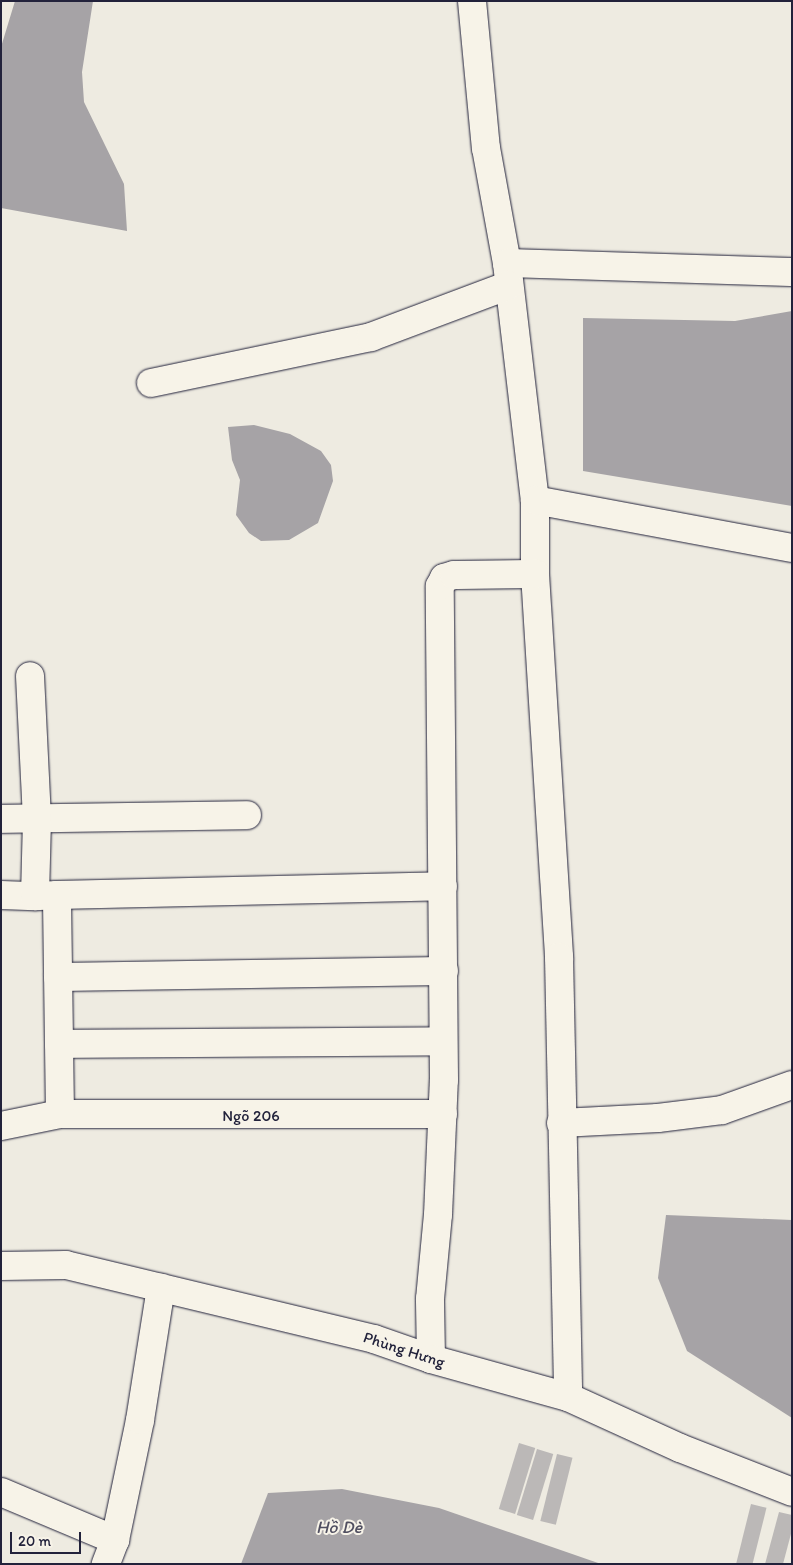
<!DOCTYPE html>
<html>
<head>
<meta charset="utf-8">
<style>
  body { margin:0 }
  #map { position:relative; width:793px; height:1565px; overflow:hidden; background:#eeebe1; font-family:Itim,sans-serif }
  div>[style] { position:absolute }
  .water>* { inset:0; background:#a6a3a6 }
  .building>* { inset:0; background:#bbb8b7; transform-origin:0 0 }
  .roads { filter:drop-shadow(0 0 1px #22223b) drop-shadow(0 0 1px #22223b) }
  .street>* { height:28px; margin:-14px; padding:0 14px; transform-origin:14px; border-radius:14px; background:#f7f3e8 }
  .secondary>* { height:28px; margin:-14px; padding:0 14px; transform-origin:14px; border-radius:14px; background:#f7f3e8 }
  span { translate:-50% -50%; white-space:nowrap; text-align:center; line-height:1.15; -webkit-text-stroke:4px #f7f3e8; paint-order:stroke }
  .street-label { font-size:16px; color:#22223b }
  .water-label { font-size:18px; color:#504f60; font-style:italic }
  .frame { position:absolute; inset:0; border:2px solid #22223b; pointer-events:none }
  .scale { position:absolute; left:10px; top:1532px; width:71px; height:22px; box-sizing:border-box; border:2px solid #22223b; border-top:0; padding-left:6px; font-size:15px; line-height:18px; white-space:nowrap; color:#22223b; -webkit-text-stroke:4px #f7f3e8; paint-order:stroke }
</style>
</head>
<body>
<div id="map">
  <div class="water">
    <div style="clip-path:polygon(15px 1px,93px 1px,82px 72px,84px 102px,124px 184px,127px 231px,1px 208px,1px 47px)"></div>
    <div style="clip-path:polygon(792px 311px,792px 506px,583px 471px,583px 318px,735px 321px)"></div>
    <div style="clip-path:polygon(254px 425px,290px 434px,321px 451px,331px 465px,333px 481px,318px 523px,289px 540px,261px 541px,249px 533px,236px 515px,240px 480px,232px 460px,228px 427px)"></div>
    <div style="clip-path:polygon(666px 1215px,792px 1220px,792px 1418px,687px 1351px,658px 1278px)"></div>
    <div style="clip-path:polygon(342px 1489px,439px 1508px,601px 1564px,241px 1564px,268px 1493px)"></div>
  </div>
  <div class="building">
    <div style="left:519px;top:1443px;width:17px;height:69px;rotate:17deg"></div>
    <div style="left:537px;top:1449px;width:17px;height:69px;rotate:17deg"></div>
    <div style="left:557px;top:1454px;width:16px;height:69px;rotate:14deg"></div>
    <div style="left:751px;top:1504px;width:16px;height:62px;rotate:14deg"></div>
    <div style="clip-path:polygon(779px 1512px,792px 1515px,792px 1530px,783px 1564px,765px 1564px)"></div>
  </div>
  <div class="roads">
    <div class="street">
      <div style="left:472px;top:1px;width:148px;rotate:84.6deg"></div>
      <div style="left:486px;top:148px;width:117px;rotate:79.7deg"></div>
      <div style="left:507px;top:263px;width:239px;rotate:83.3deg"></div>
      <div style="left:535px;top:500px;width:74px;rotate:90deg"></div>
      <div style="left:535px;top:574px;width:384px;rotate:86.4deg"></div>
      <div style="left:559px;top:957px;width:440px;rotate:88.8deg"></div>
      <div style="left:507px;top:263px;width:285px;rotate:1.8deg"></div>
      <div style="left:151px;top:383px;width:225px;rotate:-11.8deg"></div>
      <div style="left:371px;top:337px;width:147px;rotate:-20.6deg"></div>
      <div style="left:535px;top:500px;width:261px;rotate:10.6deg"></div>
      <div style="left:1px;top:819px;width:246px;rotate:-0.9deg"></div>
      <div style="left:1px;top:895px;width:34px;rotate:2deg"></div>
      <div style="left:57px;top:895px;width:386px;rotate:-1.3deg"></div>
      <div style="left:58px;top:977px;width:386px;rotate:-0.9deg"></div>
      <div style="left:59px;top:1044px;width:383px;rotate:-0.4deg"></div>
      <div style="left:60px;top:1114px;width:383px"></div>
      <div style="left:561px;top:1123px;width:97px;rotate:-3deg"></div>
      <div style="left:658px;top:1118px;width:64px;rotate:-7.1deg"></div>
      <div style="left:722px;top:1110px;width:74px;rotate:-19.7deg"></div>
      <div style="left:1px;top:1126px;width:60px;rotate:-11.5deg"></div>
      <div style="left:60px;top:1114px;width:219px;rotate:-90.8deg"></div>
      <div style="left:57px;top:895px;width:22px;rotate:177deg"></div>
      <div style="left:35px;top:896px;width:77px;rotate:-88.5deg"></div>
      <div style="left:37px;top:819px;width:143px;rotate:-92.8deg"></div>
      <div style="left:431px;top:1359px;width:60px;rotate:-91deg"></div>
      <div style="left:430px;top:1299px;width:84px;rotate:-84.6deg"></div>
      <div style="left:438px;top:1215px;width:135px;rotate:-87.5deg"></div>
      <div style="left:444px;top:1080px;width:494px;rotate:-90.5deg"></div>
      <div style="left:440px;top:586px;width:9px;rotate:-63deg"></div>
      <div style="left:444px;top:578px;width:10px;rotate:-17deg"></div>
      <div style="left:454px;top:575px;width:81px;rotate:-0.7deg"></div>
      <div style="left:1px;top:1492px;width:124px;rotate:22.8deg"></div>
      <div style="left:115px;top:1540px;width:26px;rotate:111deg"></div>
      <div style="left:115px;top:1540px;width:123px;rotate:-78.2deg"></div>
      <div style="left:140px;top:1420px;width:134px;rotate:-81deg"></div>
    </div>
    <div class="secondary">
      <div style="left:1px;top:1266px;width:65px;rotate:-0.9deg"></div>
      <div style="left:66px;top:1265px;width:317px;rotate:13.5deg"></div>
      <div style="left:374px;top:1339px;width:60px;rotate:19.3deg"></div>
      <div style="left:431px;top:1359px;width:142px;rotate:15.5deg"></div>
      <div style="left:568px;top:1397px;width:123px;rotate:24.5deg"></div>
      <div style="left:680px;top:1448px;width:120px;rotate:21.4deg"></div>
    </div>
  </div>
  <div class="street-label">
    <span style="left:251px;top:1116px">Ngõ 206</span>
    <span style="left:404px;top:1350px;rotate:18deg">Phùng Hưng</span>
  </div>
  <div class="water-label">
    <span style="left:339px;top:1527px">Hồ Dè</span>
  </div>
  <div class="frame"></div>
  <div class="scale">20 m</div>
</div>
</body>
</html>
